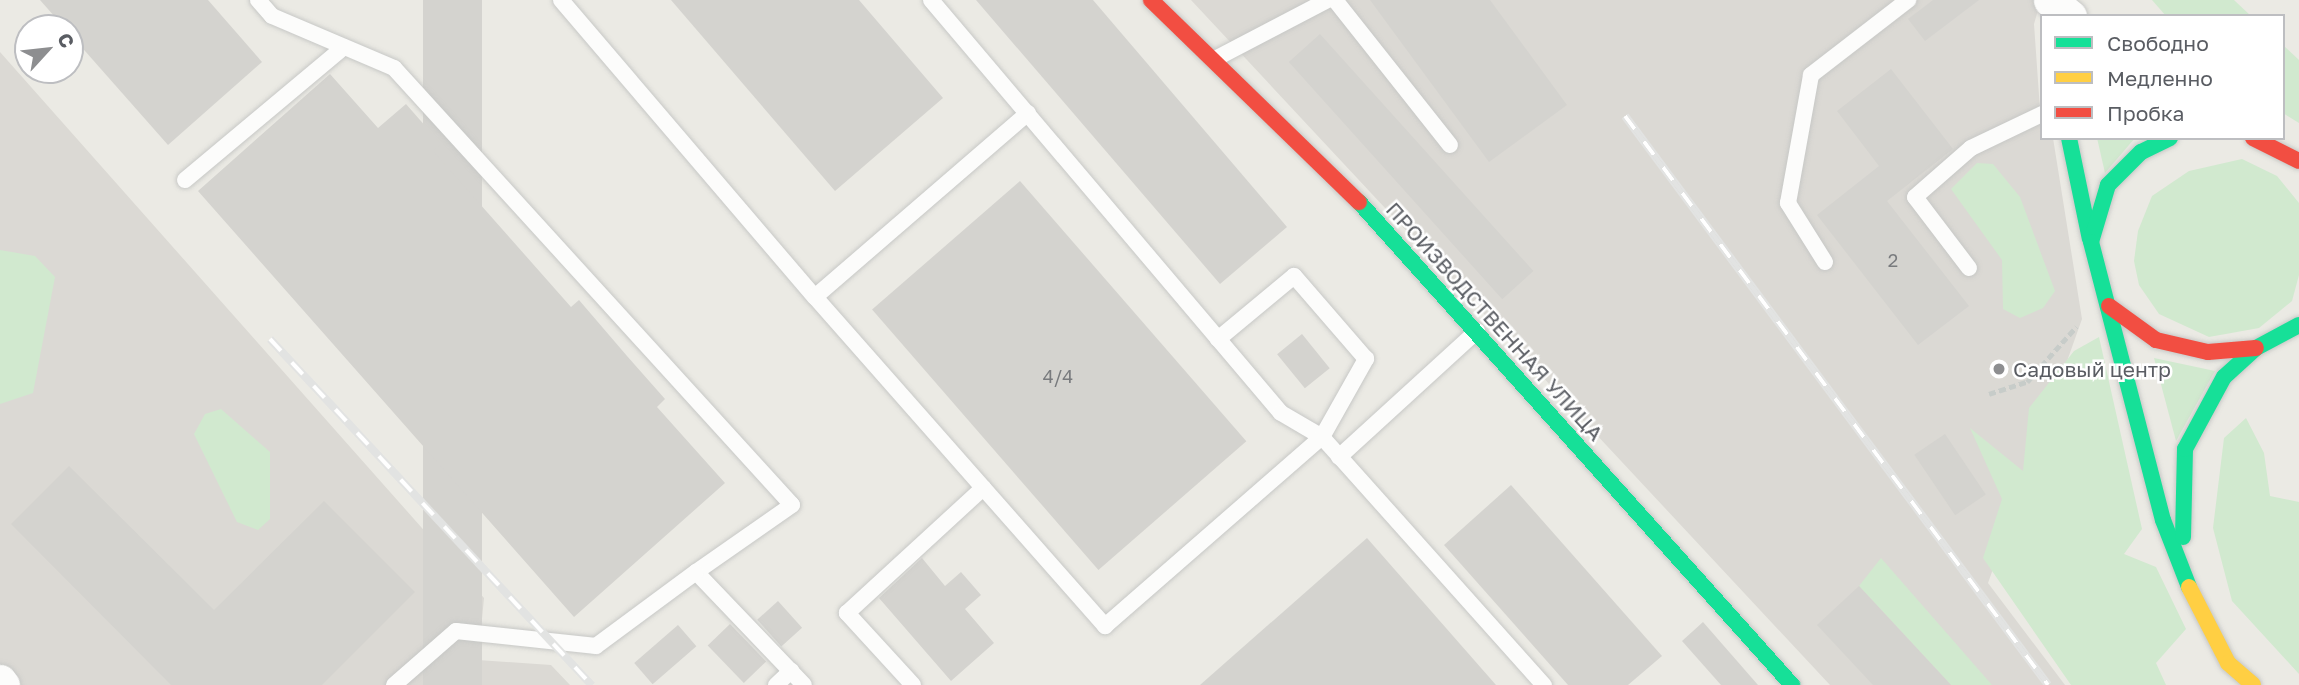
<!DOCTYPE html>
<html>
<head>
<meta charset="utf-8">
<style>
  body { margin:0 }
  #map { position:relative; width:2299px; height:685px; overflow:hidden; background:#ebeae4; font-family:"Golos Text",sans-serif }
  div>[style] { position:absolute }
  .industrial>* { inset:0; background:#dbd9d4 }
  .green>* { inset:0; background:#d1e9cf }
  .building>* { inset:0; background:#d4d3cf; transform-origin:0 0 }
  .path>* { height:4.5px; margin-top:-2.25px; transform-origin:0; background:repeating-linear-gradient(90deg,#c7ccc9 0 7px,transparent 0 10.5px) }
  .roads { filter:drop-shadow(0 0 2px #c7c8c6) drop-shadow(0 0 2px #c7c8c6) }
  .lane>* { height:16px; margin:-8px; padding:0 8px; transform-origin:8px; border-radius:8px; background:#fcfcfb }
  .street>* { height:33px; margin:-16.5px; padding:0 16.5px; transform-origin:16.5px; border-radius:16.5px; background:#fcfcfb }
  .fast>* { height:16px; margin:-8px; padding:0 8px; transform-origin:8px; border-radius:8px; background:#16e098 }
  .slow>* { height:16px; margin:-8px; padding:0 8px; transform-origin:8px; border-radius:8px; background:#ffcf43 }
  .jam>* { height:16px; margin:-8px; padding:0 8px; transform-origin:8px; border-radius:8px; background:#f24e42 }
  .rail>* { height:8px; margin-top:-4px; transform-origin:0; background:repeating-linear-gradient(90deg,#fff 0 16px,#e2e3e2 0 32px); box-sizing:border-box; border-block:2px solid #e2e3e2 }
  .dots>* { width:19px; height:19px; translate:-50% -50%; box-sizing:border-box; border:4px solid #fff; border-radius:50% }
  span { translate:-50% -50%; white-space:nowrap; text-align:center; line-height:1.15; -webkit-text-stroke:5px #fff; paint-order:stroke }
  .number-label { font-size:18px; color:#797b7e }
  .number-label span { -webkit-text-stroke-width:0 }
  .street-label { font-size:21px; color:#5a5d63 }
  .poi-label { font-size:21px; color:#5a5d63 }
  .left { translate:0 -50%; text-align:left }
  .legend { position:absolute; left:2040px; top:14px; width:245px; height:126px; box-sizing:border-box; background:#fff; border:2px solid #bdbec1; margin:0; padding:9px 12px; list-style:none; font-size:21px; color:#5a5d63 }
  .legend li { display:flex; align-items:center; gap:14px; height:35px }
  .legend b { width:35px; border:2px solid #bdbec1 }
  .north { position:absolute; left:14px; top:14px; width:70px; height:70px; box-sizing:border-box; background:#fff; border:2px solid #bdbec1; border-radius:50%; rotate:63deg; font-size:19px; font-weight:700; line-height:28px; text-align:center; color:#5a5d63 }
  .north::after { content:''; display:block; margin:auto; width:24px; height:32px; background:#8d8e90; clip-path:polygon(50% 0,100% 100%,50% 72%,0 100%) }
</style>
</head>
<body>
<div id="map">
  <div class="industrial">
    <div style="clip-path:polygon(1191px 0,2041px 0,2034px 24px,2042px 138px,2053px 138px,2082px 319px,1988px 583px,2065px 685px,1830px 685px)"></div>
    <div style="clip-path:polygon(0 52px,484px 598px,478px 660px,551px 665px,570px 685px,0 685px)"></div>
  </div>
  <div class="green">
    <div style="clip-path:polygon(2152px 0,2234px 0,2251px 16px,2166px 16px)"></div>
    <div style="clip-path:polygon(2283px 45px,2299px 60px,2299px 123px,2283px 113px)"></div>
    <div style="clip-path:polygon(2097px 138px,2135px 138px,2105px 173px)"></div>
    <div style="clip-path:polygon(2242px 159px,2277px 176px,2299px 203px,2299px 275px,2292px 301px,2259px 328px,2209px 337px,2159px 314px,2139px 285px,2134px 261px,2138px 231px,2152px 196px,2189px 171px)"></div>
    <div style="clip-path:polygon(1977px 163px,1993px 164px,2020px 197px,2055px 291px,2043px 308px,2020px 318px,2003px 309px,2002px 260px,1951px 189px)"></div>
    <div style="clip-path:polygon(0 250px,35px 256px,55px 277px,33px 393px,0 404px)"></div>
    <div style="clip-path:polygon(2099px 337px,2142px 529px,2124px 554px,2156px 567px,2186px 629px,2156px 663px,2166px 685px,2071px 685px,1983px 558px,2002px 499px,1970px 428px,2023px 471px,2029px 408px,2074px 351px)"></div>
    <div style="clip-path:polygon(2154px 358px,2215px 371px,2176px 441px)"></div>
    <div style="clip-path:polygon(221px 409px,270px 452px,270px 519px,258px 530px,237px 522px,194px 434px,205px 414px)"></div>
    <div style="clip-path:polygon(2246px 418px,2264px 453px,2270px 496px,2299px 502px,2299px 674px,2232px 601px,2213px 528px,2224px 438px)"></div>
    <div style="clip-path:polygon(1881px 558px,1992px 685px,1951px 685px,1859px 586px)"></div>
  </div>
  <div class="building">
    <div style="clip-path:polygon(40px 0,208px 0,262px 62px,168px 145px)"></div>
    <div style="left:423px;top:0;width:59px;height:718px"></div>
    <div style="clip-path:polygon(671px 0,859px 0,943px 98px,835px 191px)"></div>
    <div style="clip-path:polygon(976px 0,1093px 0,1287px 227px,1220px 284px)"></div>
    <div style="clip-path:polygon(1370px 0,1490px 0,1567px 105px,1489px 162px)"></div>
    <div style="clip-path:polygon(1933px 0,1979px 0,1925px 41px,1908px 19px)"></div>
    <div style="left:1320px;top:34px;width:319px;height:42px;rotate:48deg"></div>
    <div style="clip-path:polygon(1891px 69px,1953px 149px,1887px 201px,1969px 306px,1918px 345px,1817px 215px,1879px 166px,1837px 111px)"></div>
    <div style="clip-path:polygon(330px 74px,378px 128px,406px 104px,441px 144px,433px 151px,571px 307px,579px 300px,627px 356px,665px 399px,657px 407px,725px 483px,574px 617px,198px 191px)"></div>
    <div style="left:1020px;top:181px;width:345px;height:196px;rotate:49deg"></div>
    <div style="left:1302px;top:334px;width:44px;height:32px;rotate:51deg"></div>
    <div style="left:1945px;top:434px;width:73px;height:37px;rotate:56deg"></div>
    <div style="clip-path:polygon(69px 466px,214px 610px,324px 501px,415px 592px,322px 685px,171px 685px,11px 524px)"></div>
    <div style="clip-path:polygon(1511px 485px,1662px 656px,1628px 685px,1568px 685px,1444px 545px)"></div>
    <div style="clip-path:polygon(1367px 538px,1496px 685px,1200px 685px)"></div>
    <div style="clip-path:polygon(922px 558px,945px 586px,961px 572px,981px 595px,965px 609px,994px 643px,951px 681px,879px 598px)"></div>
    <div style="clip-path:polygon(1859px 586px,1951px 685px,1873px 685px,1817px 625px)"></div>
    <div style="left:778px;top:601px;width:36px;height:28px;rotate:48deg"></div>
    <div style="clip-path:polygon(1703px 622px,1758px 685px,1721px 685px,1682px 641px)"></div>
    <div style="left:730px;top:624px;width:52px;height:31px;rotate:46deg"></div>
    <div style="left:678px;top:625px;width:28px;height:58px;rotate:49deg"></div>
  </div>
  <div class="path">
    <div style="left:1989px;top:394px;width:40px;rotate:-18deg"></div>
    <div style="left:2027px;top:382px;width:74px;rotate:-48.3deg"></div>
  </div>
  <div class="roads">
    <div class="lane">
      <div style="left:258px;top:0;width:21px;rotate:49deg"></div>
      <div style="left:272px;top:16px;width:133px;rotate:23.1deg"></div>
      <div style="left:394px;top:68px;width:591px;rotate:47.67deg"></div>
      <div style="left:792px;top:505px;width:117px;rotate:145.1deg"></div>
      <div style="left:696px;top:572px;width:156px;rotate:46.3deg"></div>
      <div style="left:561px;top:0;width:391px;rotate:49.5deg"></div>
      <div style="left:931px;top:0;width:541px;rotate:49.72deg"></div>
      <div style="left:1281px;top:413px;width:48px;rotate:30.3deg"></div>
      <div style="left:1322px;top:437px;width:333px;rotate:48.2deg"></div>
      <div style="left:1335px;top:0;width:185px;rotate:51.6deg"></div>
      <div style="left:1213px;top:60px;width:130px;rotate:-27.6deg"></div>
      <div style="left:1028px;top:113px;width:281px;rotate:139.2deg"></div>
      <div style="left:815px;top:297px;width:439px;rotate:48.6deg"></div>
      <div style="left:1105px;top:626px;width:288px;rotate:-41.1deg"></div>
      <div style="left:1322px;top:437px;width:90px;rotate:-60.6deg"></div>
      <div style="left:1366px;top:359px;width:110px;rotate:-130.9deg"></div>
      <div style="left:1294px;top:276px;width:99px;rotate:140.3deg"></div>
      <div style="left:185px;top:180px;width:207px;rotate:-39.9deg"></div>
      <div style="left:1825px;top:262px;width:70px;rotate:-122.1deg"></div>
      <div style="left:1788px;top:203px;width:130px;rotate:-79.8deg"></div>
      <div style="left:1811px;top:75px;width:123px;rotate:-37.7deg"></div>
      <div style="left:1969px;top:268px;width:89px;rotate:-127.3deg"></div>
      <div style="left:1915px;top:197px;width:74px;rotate:-41.2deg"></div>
      <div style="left:1971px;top:148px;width:79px;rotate:-25.6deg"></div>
      <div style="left:1339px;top:457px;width:187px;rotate:-42.4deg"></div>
      <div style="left:394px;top:685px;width:82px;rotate:-41.1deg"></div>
      <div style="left:456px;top:631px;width:141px;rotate:6.1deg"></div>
      <div style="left:596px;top:646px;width:124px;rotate:-36.5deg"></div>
      <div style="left:776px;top:685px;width:21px;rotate:-43deg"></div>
      <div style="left:913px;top:685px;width:98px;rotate:-132.5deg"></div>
      <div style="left:847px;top:613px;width:185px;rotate:-42.6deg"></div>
    </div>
    <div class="street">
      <div style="left:2050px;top:0;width:26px;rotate:39deg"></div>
      <div style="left:0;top:681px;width:5px;rotate:53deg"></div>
    </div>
    <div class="fast">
      <div style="left:2069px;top:138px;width:103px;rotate:78.3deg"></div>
      <div style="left:2170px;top:138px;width:32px;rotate:154deg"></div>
      <div style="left:2141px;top:152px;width:47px;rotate:135deg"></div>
      <div style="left:2108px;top:185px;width:59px;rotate:106.6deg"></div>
      <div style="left:2091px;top:242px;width:287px;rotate:75.5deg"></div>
      <div style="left:2163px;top:520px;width:72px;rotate:68.8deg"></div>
      <div style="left:1359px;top:202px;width:649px;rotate:48.12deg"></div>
      <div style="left:2183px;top:537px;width:88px;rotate:-88.7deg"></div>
      <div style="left:2185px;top:449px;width:82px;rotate:-61.6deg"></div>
      <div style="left:2224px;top:377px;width:43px;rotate:-42.2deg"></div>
      <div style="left:2256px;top:348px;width:49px;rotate:-28.1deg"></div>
    </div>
    <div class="slow">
      <div style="left:2189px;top:587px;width:85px;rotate:62.8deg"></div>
      <div style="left:2228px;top:663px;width:33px;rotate:41deg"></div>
    </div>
    <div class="jam">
      <div style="left:1151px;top:0;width:290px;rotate:44.2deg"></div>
      <div style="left:2253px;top:138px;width:51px;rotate:26.6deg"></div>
      <div style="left:2109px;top:306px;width:58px;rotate:35.9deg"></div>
      <div style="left:2156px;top:340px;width:53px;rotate:13deg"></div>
      <div style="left:2208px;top:352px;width:48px;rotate:-4.8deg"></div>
    </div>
  </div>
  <div class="rail">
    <div style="left:1625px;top:116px;width:709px;rotate:53.37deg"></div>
    <div style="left:270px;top:339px;width:473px;rotate:47.1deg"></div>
  </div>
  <div class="dots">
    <div style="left:1999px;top:369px;background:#8d8e90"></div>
  </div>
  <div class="number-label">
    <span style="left:1893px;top:260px">2</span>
    <span style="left:1058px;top:376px">4/4</span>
  </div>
  <div class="street-label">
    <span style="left:1495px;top:321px;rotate:48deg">ПРОИЗВОДСТВЕННАЯ УЛИЦА</span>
  </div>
  <div class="poi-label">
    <span class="left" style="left:2013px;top:369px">Садовый центр</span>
  </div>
  <ul class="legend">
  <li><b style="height:9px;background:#16e098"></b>Свободно</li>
  <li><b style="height:9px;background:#ffcf43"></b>Медленно</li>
  <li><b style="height:9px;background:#f24e42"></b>Пробка</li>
  </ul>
  <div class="north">С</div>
</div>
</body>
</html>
